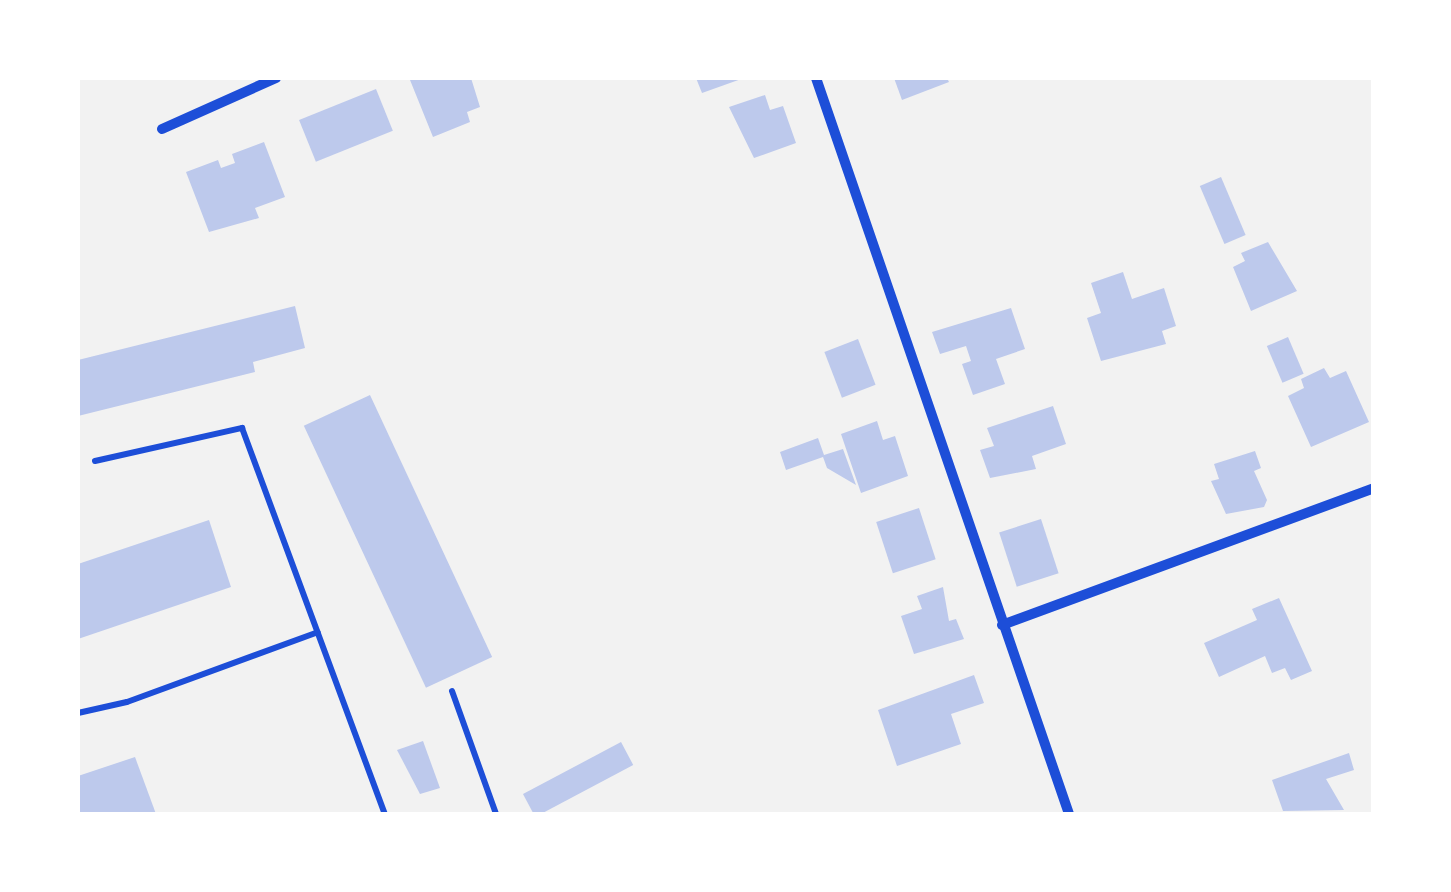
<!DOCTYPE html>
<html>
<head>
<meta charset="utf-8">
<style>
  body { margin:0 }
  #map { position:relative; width:1451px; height:892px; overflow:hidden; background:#f2f2f2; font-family:Barlow,sans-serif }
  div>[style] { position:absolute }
  .building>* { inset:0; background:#bdc9ec; transform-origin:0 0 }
  .service>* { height:6px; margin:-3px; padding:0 3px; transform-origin:3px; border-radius:3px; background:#1d4ed8 }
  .minor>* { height:10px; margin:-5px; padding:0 5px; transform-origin:5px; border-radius:5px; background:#1d4ed8 }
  span { translate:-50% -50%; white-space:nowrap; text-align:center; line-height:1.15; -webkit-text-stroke:9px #fff; paint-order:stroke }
  .frame { position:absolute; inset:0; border:80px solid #fff; pointer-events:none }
</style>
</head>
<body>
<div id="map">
  <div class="building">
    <div style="clip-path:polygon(471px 78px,480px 107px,467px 112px,470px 122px,433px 137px,410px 80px)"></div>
    <div style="clip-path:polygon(696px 78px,744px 78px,702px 93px)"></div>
    <div style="clip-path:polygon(894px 78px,947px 78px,949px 82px,902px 100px)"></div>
    <div style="left:376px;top:89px;width:45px;height:83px;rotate:68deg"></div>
    <div style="clip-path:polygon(765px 95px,770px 110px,783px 106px,796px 143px,754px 158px,729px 107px)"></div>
    <div style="clip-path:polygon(264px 142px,285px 197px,255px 208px,259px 218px,209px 232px,186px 172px,218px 160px,221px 168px,235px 163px,232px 154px)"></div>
    <div style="left:1221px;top:177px;width:63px;height:23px;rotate:67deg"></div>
    <div style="clip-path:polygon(1268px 242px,1297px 291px,1251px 311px,1233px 267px,1245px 261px,1241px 253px)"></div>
    <div style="clip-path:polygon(1123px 272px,1132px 299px,1164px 288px,1176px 326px,1162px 331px,1166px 344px,1101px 361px,1087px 318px,1101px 313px,1091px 283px)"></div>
    <div style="clip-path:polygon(295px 306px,305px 348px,253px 362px,255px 372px,78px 416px,78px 360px)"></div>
    <div style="clip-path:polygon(1011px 308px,1025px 349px,996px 359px,1005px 384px,973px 395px,962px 364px,971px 361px,966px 346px,940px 354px,932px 332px)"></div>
    <div style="left:1288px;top:337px;width:40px;height:23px;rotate:67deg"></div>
    <div style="left:858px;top:339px;width:49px;height:36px;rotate:69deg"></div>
    <div style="clip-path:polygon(1324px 368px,1330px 378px,1346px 371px,1369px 422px,1311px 447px,1288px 396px,1304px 388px,1301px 379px)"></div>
    <div style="left:370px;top:395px;width:289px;height:73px;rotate:65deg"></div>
    <div style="clip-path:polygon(1053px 406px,1066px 444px,1032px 456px,1036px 469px,990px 478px,980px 450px,994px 446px,987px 428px)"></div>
    <div style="clip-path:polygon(877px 421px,883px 440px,895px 436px,908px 476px,861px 493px,841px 434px)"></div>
    <div style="clip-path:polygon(818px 438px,824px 455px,843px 449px,856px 485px,827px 468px,823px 457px,786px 470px,780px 452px)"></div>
    <div style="clip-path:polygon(1255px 451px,1261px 468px,1254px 471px,1267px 500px,1264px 507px,1226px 514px,1211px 481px,1219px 479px,1214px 464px)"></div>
    <div style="left:919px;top:508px;width:54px;height:45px;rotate:72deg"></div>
    <div style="left:1041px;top:519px;width:57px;height:44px;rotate:72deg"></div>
    <div style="clip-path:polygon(209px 520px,231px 587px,78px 639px,78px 564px)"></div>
    <div style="clip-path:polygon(943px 587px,949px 621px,956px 619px,964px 639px,914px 654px,901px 616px,922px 609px,917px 596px)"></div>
    <div style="clip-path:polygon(1279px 598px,1312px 671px,1291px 680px,1285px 668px,1272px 673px,1265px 656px,1219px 677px,1204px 643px,1257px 620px,1252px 609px)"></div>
    <div style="clip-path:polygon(974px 675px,984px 703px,951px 714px,961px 744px,897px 766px,878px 710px)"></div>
    <div style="clip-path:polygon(423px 741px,440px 788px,420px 794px,397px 750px)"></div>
    <div style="left:621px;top:742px;width:26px;height:111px;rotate:62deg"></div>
    <div style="clip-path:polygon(1349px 753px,1354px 770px,1326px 779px,1344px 810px,1283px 811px,1272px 780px)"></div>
    <div style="clip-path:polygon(135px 757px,156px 814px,78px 814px,78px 776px)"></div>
  </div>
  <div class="service">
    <div style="left:95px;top:461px;width:151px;rotate:-12.7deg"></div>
    <div style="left:242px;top:428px;width:412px;rotate:69.7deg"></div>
    <div style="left:452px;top:691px;width:131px;rotate:70.3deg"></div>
    <div style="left:78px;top:713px;width:50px;rotate:-12.7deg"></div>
    <div style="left:127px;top:702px;width:203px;rotate:-20.1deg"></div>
  </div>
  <div class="minor">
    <div style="left:816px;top:78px;width:778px;rotate:71.03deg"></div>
    <div style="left:162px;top:129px;width:125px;rotate:-24.1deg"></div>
    <div style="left:1002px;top:625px;width:396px;rotate:-20.2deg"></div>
  </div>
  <div class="frame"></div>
</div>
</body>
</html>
